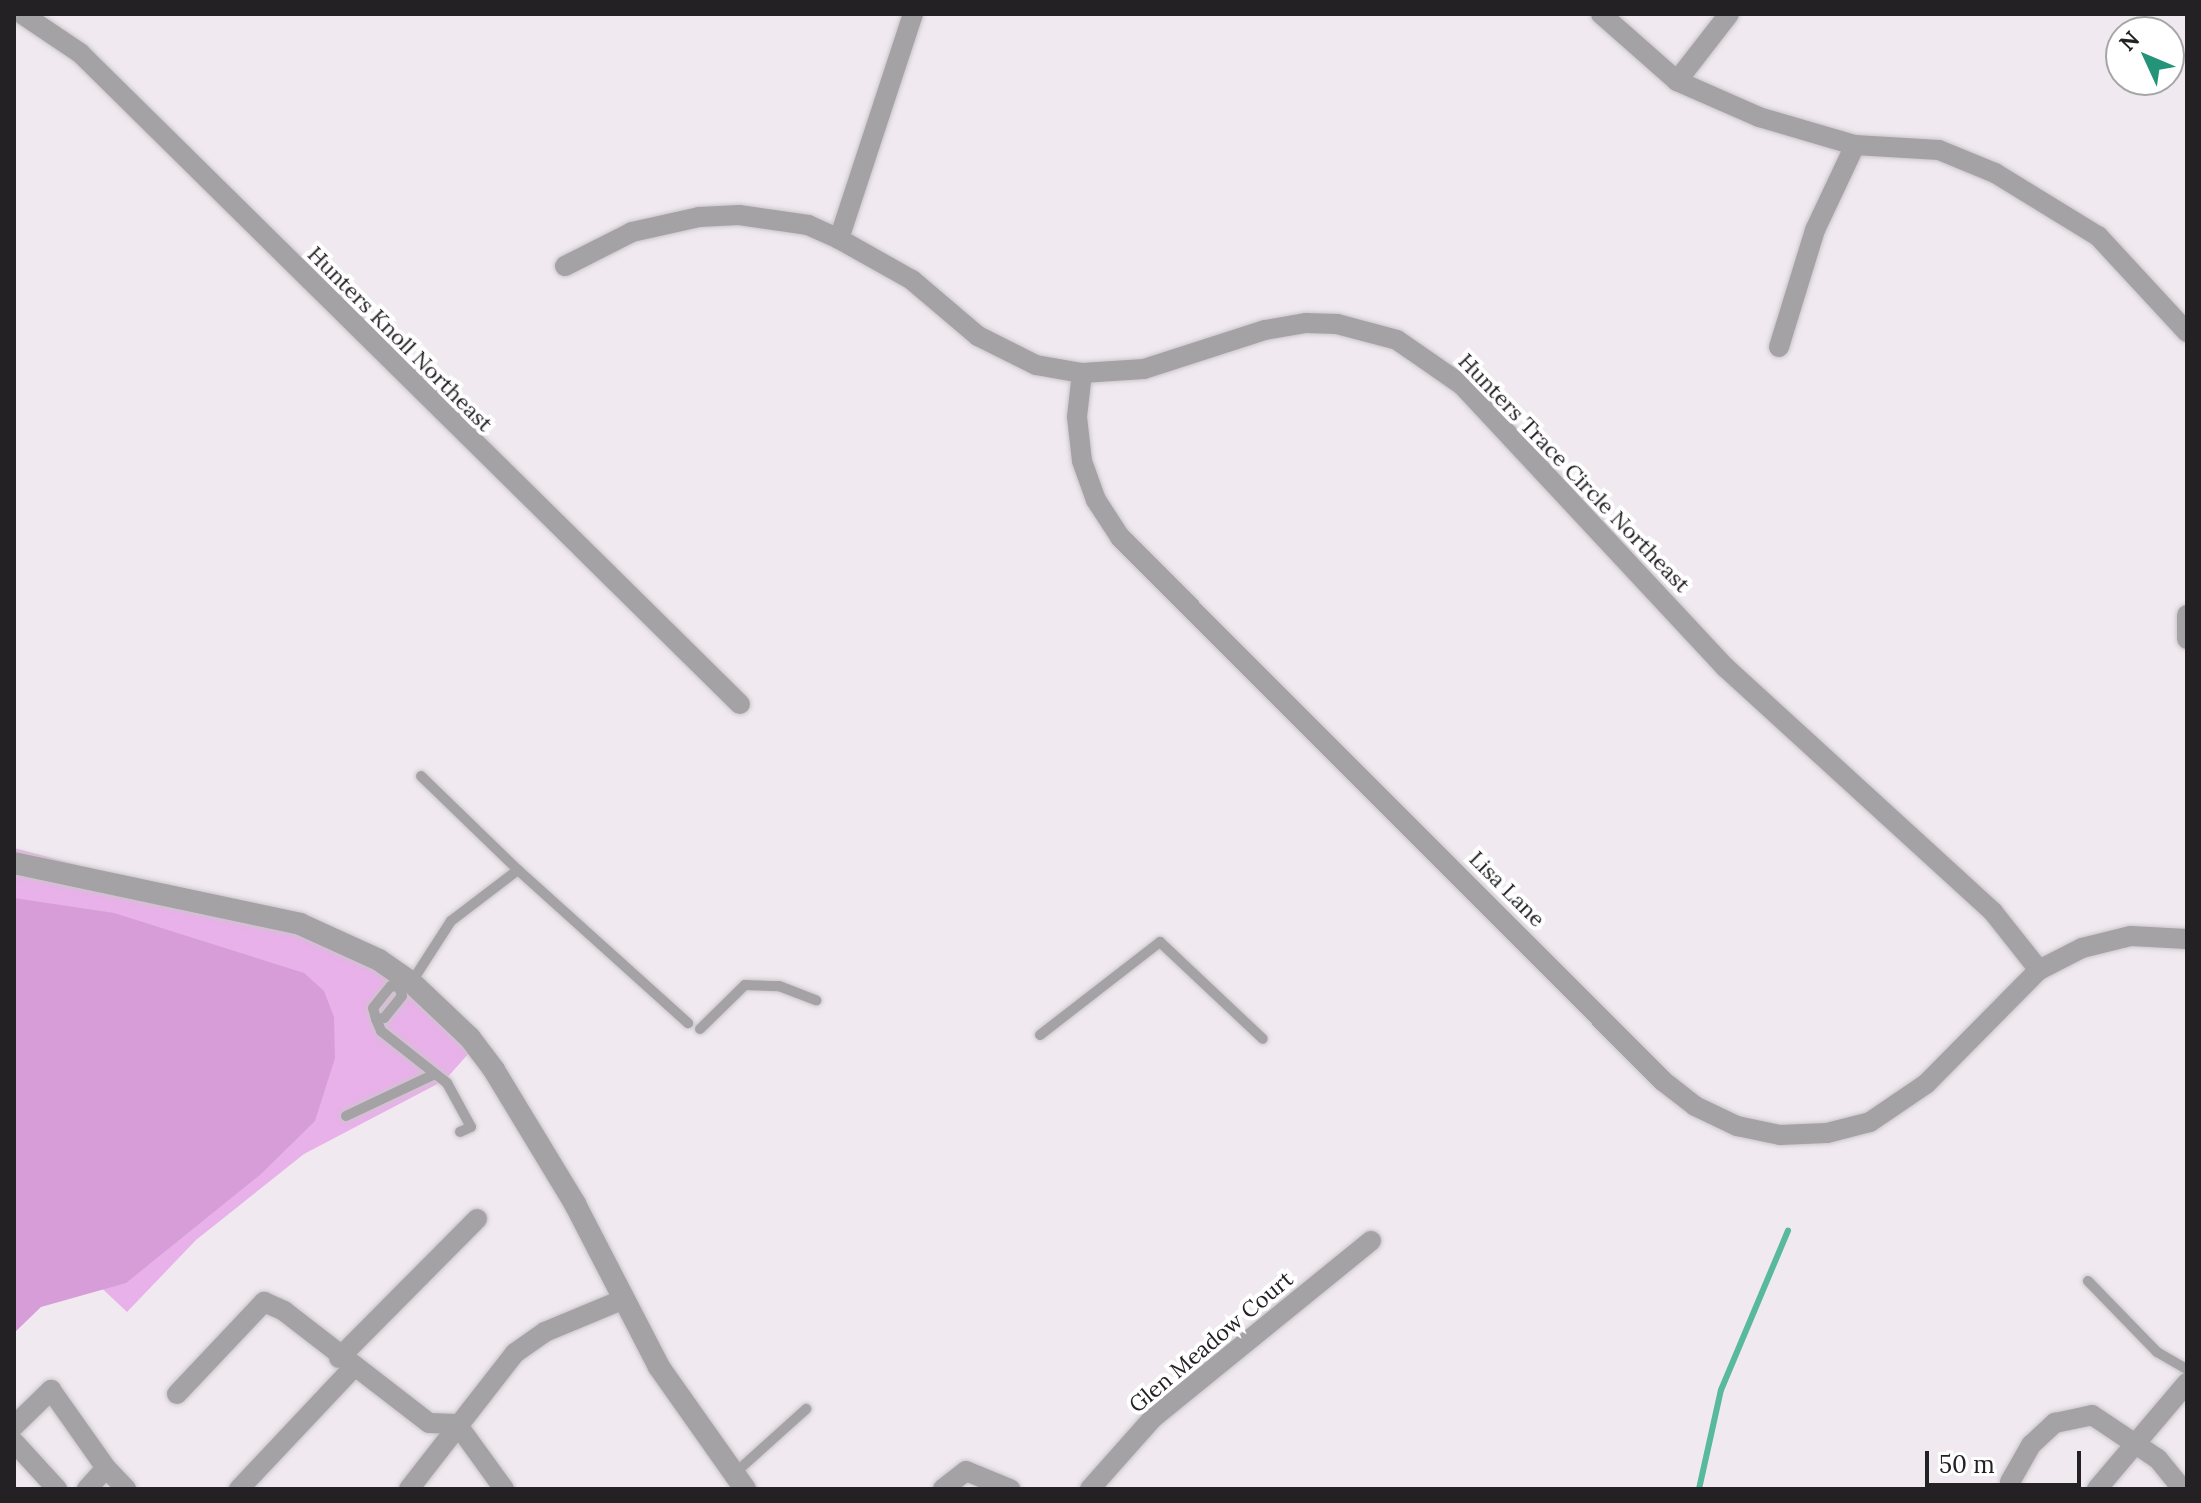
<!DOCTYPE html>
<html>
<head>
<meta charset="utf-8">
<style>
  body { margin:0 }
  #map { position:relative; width:2201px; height:1503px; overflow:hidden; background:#f0eaf0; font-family:Lora,serif }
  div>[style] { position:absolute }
  .green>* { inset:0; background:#e8b1e9 }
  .forest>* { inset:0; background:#d79dd8 }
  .stream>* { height:6px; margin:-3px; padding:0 3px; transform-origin:3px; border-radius:3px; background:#58b99b }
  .roads { filter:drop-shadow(0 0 2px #cbc6cb) drop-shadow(0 0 2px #cbc6cb) }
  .service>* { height:10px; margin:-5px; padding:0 5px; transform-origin:5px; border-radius:5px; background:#a5a2a5 }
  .minor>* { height:20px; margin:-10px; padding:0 10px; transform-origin:10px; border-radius:10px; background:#a5a2a5 }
  .tertiary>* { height:22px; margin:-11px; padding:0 11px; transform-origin:11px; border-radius:11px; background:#a5a2a5 }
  span { translate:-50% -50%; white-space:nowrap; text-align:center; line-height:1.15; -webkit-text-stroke:8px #fff; paint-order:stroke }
  .street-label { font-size:22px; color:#232123 }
  .frame { position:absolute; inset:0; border:16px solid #232123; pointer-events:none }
  .north { position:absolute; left:2105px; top:16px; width:80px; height:80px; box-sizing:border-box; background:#fff; border:2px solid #a7a6a7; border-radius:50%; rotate:314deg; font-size:22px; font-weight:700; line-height:32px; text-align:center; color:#232123 }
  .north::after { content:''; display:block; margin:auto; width:28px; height:36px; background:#239477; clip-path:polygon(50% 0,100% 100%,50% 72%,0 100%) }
  .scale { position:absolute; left:1925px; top:1451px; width:156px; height:36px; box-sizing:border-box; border:4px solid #232123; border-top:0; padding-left:10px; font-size:24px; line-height:28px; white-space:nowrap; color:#232123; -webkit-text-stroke:6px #fff; paint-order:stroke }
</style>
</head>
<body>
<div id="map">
  <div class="green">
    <div style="clip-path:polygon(14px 848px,352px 938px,470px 1052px,445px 1080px,304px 1154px,196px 1240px,127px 1312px,57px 1246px,14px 1294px)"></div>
  </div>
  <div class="forest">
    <div style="clip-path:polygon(14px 898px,114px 913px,304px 973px,324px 991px,334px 1017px,335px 1058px,315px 1121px,261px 1174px,126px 1283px,41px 1307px,14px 1333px)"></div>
  </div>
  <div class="stream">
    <div style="left:1699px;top:1489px;width:101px;rotate:-77.5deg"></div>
    <div style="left:1721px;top:1390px;width:173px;rotate:-67.2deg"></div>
  </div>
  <div class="roads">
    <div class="service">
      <div style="left:518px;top:870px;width:229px;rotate:42deg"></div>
      <div style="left:411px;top:983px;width:74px;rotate:-57.2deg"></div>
      <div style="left:451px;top:921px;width:84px;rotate:-37.3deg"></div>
      <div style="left:518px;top:870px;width:135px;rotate:-135.9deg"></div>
      <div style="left:391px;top:986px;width:8px;rotate:7deg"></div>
      <div style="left:399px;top:987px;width:9px;rotate:72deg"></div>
      <div style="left:402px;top:996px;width:28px;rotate:129deg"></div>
      <div style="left:384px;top:1018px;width:8px;rotate:173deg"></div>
      <div style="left:376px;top:1019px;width:11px;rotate:-105deg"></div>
      <div style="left:373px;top:1008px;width:28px;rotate:-51deg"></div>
      <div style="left:376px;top:1019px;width:13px;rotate:67deg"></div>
      <div style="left:381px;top:1031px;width:84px;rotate:38.2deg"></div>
      <div style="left:447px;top:1083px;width:50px;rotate:61.4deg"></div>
      <div style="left:471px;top:1127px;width:12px;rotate:156deg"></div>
      <div style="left:700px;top:1029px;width:63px;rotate:-44.4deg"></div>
      <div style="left:745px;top:985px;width:34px;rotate:2deg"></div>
      <div style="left:779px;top:986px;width:40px;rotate:21deg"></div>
      <div style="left:1040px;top:1035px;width:152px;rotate:-37.8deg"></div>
      <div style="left:1160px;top:942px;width:141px;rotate:43.3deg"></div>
      <div style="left:346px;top:1116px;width:98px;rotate:-25.3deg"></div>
      <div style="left:2088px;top:1281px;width:99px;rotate:45.8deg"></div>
      <div style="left:2157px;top:1352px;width:34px;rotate:30deg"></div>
      <div style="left:735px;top:1473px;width:96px;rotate:-42deg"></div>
    </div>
    <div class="minor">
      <div style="left:22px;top:14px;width:70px;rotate:33.9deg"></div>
      <div style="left:80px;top:53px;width:927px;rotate:44.61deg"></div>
      <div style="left:1601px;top:14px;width:101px;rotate:41.4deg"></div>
      <div style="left:1677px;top:81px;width:90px;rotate:23.7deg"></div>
      <div style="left:1759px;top:117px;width:100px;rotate:16.3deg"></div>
      <div style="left:1855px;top:145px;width:84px;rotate:3.4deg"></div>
      <div style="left:1939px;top:150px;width:61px;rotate:22.3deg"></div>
      <div style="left:1995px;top:173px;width:121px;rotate:31.5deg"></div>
      <div style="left:2098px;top:236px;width:131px;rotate:47.2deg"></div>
      <div style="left:1677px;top:81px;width:85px;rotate:-52.2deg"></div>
      <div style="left:839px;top:239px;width:237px;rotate:-71.8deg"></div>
      <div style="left:565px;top:266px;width:75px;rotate:-26.9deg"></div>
      <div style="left:632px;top:232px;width:69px;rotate:-12.6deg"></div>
      <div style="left:699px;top:217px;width:40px;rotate:-2.9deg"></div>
      <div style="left:739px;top:215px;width:70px;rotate:8.2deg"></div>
      <div style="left:808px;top:225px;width:34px;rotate:24deg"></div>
      <div style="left:839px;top:239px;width:84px;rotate:29.3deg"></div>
      <div style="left:912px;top:280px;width:87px;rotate:40.3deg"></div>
      <div style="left:978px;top:336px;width:65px;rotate:26.6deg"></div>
      <div style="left:1036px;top:365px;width:47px;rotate:9.9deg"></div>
      <div style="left:1082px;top:373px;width:62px;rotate:-3.7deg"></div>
      <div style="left:1144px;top:369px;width:127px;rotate:-17.9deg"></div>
      <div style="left:1265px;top:330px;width:42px;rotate:-9.7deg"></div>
      <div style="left:1306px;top:323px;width:31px;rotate:2deg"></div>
      <div style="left:1337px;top:324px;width:62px;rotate:14.9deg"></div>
      <div style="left:1397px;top:340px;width:79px;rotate:34.7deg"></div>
      <div style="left:1462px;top:385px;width:386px;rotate:47deg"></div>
      <div style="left:1725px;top:667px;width:363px;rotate:42.4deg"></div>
      <div style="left:1993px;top:912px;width:74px;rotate:51.6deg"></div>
      <div style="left:1779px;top:347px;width:122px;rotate:-72.9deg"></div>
      <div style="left:1815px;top:230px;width:94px;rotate:-64.8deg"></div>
      <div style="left:1082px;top:373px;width:44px;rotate:96.5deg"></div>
      <div style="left:1077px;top:417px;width:44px;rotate:83.5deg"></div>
      <div style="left:1082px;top:461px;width:41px;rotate:70.3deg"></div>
      <div style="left:1096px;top:500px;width:44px;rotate:57deg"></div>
      <div style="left:1120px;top:537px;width:769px;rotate:45.05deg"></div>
      <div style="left:1663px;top:1081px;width:41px;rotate:38deg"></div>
      <div style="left:1695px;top:1106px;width:47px;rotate:25.5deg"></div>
      <div style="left:1737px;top:1126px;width:44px;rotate:11.8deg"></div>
      <div style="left:1780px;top:1135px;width:47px;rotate:-2.4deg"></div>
      <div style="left:1827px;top:1133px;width:44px;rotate:-14.3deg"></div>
      <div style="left:1870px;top:1122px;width:68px;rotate:-34.2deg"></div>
      <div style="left:1926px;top:1084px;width:161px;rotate:-45.3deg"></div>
      <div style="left:2039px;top:970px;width:48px;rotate:-27.1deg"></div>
      <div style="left:2082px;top:948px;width:50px;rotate:-13.8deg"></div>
      <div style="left:2131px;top:936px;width:56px;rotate:3.1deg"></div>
      <div style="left:2187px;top:615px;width:24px;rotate:90deg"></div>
      <div style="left:339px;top:1358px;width:196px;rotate:-45.2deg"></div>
      <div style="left:177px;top:1394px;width:127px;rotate:-46.6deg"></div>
      <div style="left:264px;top:1302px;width:22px;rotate:24deg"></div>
      <div style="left:284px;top:1311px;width:183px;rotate:37.7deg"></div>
      <div style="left:429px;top:1423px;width:28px;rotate:2deg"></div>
      <div style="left:457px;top:1424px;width:80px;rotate:54.1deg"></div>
      <div style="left:14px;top:1426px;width:52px;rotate:-44.2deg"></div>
      <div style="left:51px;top:1390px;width:95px;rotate:54.8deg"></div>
      <div style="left:14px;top:1442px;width:64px;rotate:47.5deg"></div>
      <div style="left:87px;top:1489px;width:28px;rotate:-48deg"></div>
      <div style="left:106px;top:1468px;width:29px;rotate:46deg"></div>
      <div style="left:239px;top:1489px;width:166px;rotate:-46.7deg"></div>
      <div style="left:409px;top:1489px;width:172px;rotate:-52.1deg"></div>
      <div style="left:515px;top:1353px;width:37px;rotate:-35deg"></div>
      <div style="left:545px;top:1332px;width:83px;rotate:-22.6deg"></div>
      <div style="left:943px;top:1489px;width:29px;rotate:-38deg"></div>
      <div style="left:966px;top:1471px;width:48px;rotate:22.2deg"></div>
      <div style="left:1090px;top:1489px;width:95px;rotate:-48.4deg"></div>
      <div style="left:1153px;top:1418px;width:281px;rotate:-39.1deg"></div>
      <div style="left:2012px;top:1489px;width:7px;rotate:-106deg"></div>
      <div style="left:2010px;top:1482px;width:43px;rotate:-60.4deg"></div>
      <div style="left:2031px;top:1445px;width:33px;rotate:-43deg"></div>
      <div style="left:2055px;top:1423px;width:38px;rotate:-12deg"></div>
      <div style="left:2092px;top:1415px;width:79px;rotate:33.7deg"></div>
      <div style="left:2158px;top:1459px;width:38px;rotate:51deg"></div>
      <div style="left:2097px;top:1489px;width:139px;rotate:-49.7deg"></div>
    </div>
    <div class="tertiary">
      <div style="left:14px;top:863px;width:292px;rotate:12deg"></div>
      <div style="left:300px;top:924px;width:87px;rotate:24.5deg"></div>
      <div style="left:379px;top:960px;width:40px;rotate:34.9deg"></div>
      <div style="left:412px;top:983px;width:80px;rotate:43.5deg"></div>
      <div style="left:470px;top:1038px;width:40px;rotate:53deg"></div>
      <div style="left:494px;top:1070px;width:157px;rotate:58.8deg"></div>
      <div style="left:575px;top:1204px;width:183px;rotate:62.7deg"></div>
      <div style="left:659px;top:1367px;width:149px;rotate:54.8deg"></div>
    </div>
  </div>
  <div class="street-label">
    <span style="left:400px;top:339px;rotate:45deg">Hunters Knoll Northeast</span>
    <span style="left:1574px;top:473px;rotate:46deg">Hunters Trace Circle Northeast</span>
    <span style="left:1507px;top:889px;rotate:45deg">Lisa Lane</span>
    <span style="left:1211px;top:1342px;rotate:-40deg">Glen Meadow Court</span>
  </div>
  <div class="frame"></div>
  <div class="north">N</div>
  <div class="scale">50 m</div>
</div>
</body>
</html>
